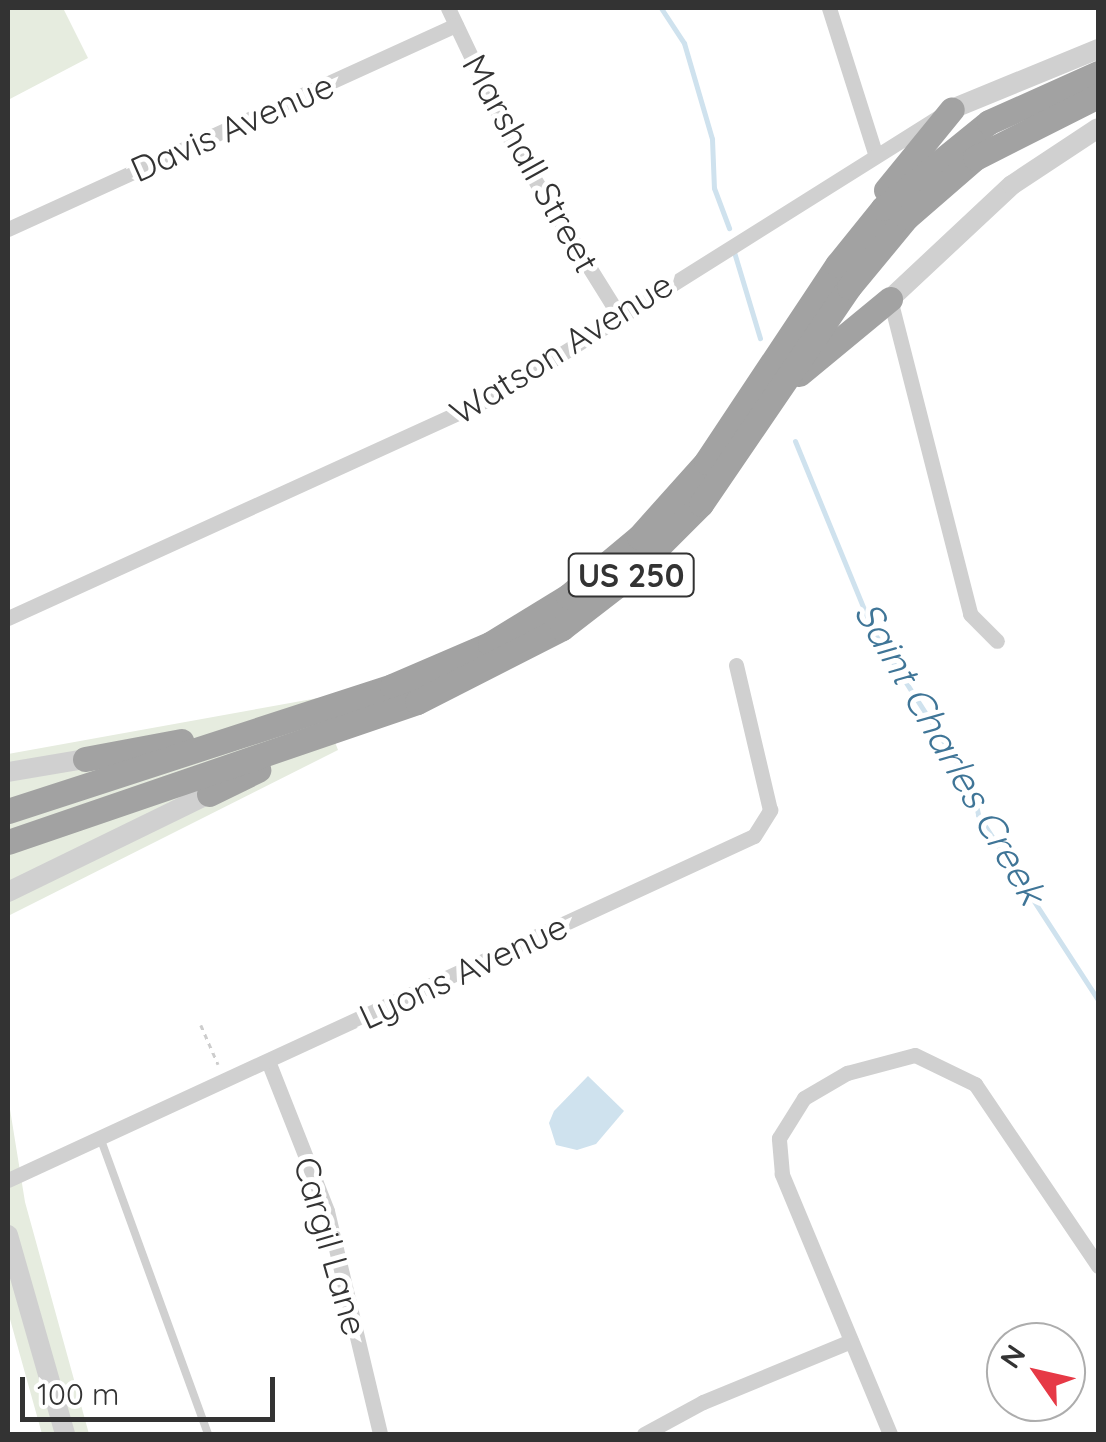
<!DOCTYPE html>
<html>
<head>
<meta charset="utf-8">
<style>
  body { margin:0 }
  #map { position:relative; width:1106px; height:1442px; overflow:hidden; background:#fff; font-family:Quicksand,sans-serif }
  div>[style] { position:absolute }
  .green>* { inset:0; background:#e6ecdf }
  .water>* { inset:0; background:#cfe2ee }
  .stream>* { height:5px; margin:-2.5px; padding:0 2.5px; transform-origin:2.5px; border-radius:2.5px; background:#cfe2ee }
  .path>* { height:2.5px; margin-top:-1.25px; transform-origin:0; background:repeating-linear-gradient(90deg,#cdcdcd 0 5px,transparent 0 10px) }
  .service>* { height:8px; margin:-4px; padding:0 4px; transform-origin:4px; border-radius:4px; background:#d0d0d0 }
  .minor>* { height:15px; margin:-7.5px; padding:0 7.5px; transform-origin:7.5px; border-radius:7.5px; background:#d0d0d0 }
  .tertiary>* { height:20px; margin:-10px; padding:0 10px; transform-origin:10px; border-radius:10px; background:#d0d0d0 }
  .trunk>* { height:25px; margin:-12.5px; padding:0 12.5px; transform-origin:12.5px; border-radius:12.5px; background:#a2a2a2 }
  span { translate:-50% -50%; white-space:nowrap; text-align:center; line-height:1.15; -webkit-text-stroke:10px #fff; paint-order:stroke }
  .shield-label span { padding:2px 8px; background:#fff; border:2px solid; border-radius:8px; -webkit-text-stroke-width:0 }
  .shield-label { font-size:32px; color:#333; font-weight:700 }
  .street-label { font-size:35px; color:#333 }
  .water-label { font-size:38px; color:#3f7597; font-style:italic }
  .frame { position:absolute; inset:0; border:10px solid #333; pointer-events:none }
  .north { position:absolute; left:986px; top:1322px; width:100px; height:100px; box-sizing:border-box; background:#fff; border:2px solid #adadad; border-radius:50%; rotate:304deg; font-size:28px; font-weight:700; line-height:40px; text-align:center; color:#333 }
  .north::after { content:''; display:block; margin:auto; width:35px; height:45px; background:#e63946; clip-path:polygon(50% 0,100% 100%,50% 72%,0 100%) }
  .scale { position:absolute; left:20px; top:1377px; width:255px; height:45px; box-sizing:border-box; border:5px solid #333; border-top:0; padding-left:12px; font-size:30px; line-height:35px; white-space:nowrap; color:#333; -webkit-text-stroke:8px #fff; paint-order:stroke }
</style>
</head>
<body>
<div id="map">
  <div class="green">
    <div style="clip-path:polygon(8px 8px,63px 8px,88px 58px,8px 100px)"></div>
    <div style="clip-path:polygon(318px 698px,338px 750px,8px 916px,8px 754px)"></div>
    <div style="clip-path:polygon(8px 1097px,25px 1202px,89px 1434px,42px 1434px,8px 1312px)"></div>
  </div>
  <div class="water">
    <div style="clip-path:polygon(588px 1076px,624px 1111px,596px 1144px,577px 1150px,556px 1145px,549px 1123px,554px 1111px)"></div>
  </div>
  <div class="stream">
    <div style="left:661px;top:8px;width:42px;rotate:56.7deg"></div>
    <div style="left:684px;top:43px;width:100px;rotate:73.7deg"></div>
    <div style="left:712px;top:139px;width:49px;rotate:87.7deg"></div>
    <div style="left:714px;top:188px;width:43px;rotate:69.4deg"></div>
    <div style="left:734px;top:252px;width:90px;rotate:73.2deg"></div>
    <div style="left:795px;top:441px;width:205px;rotate:67.7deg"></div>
    <div style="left:873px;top:631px;width:184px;rotate:57.4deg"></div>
    <div style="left:972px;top:786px;width:30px;rotate:78deg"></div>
    <div style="left:978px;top:815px;width:221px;rotate:57deg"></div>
  </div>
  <div class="path">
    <div style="left:201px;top:1025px;width:43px;rotate:66.4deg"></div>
  </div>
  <div class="service">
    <div style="left:101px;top:1140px;width:313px;rotate:70deg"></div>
  </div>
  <div class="minor">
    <div style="left:448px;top:8px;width:152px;rotate:64.6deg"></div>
    <div style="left:513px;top:145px;width:200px;rotate:58.1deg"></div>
    <div style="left:829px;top:8px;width:152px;rotate:72.4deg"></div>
    <div style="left:8px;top:229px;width:492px;rotate:-24.5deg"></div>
    <div style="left:890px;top:299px;width:325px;rotate:75.7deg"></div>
    <div style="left:970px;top:614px;width:38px;rotate:45deg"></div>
    <div style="left:8px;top:618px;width:533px;rotate:-24.5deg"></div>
    <div style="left:493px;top:397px;width:528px;rotate:-32.15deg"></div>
    <div style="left:268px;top:1061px;width:161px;rotate:68.5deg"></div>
    <div style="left:327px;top:1211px;width:229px;rotate:76.6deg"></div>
    <div style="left:8px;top:1180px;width:821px;rotate:-24.76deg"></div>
    <div style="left:754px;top:836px;width:31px;rotate:-58deg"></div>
    <div style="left:770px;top:810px;width:149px;rotate:-103.2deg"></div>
    <div style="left:644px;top:1434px;width:67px;rotate:-28.5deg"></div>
    <div style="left:703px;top:1402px;width:160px;rotate:-22.4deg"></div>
    <div style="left:890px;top:1434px;width:282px;rotate:-112.6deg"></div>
    <div style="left:782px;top:1174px;width:36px;rotate:-95deg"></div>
    <div style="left:779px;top:1138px;width:47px;rotate:-58deg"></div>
    <div style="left:804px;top:1098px;width:50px;rotate:-30.2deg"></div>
    <div style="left:847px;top:1073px;width:70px;rotate:-14.8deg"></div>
    <div style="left:915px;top:1055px;width:67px;rotate:25.8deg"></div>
    <div style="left:975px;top:1084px;width:220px;rotate:55.9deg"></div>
  </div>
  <div class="tertiary">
    <div style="left:952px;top:109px;width:158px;rotate:-22.3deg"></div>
    <div style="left:890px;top:299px;width:167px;rotate:-43.1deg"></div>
    <div style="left:1012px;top:185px;width:103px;rotate:-33.5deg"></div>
    <div style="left:8px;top:772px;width:78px;rotate:-9.6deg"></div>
    <div style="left:8px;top:892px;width:224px;rotate:-26deg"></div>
    <div style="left:8px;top:1235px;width:207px;rotate:74deg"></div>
  </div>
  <div class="trunk">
    <div style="left:886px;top:190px;width:104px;rotate:-50.8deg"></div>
    <div style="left:799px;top:374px;width:118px;rotate:-39.5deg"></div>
    <div style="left:85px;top:759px;width:98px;rotate:-10.6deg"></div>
    <div style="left:209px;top:794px;width:55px;rotate:-26.1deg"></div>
    <div style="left:8px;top:811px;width:404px;rotate:-18deg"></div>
    <div style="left:392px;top:686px;width:107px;rotate:-23.2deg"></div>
    <div style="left:490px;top:644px;width:92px;rotate:-31.6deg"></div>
    <div style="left:568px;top:596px;width:92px;rotate:-39.7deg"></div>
    <div style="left:639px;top:537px;width:101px;rotate:-48.2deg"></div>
    <div style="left:706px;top:462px;width:237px;rotate:-56.4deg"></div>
    <div style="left:837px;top:265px;width:73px;rotate:-51.1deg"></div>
    <div style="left:883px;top:208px;width:136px;rotate:-39.1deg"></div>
    <div style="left:989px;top:122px;width:120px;rotate:-24.2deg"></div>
    <div style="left:8px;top:842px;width:432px;rotate:-18.9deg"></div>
    <div style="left:417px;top:702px;width:163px;rotate:-27deg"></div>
    <div style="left:562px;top:628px;width:83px;rotate:-37.7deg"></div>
    <div style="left:628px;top:577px;width:103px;rotate:-45deg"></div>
    <div style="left:701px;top:504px;width:263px;rotate:-55.7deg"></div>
    <div style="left:849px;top:287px;width:91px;rotate:-50.4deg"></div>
    <div style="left:907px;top:217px;width:90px;rotate:-40.9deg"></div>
    <div style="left:975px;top:158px;width:138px;rotate:-26.8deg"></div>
  </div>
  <div class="shield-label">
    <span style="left:631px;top:575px">US 250</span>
  </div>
  <div class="street-label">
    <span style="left:232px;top:127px;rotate:-24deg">Davis Avenue</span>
    <span style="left:531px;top:163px;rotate:61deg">Marshall Street</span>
    <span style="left:561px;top:348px;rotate:-32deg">Watson Avenue</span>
    <span style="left:463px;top:971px;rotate:-25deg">Lyons Avenue</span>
    <span style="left:331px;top:1246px;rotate:74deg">Cargil Lane</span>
  </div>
  <div class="water-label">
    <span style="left:950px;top:753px;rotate:60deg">Saint Charles Creek</span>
  </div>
  <div class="frame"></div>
  <div class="north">N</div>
  <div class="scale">100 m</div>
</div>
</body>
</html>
